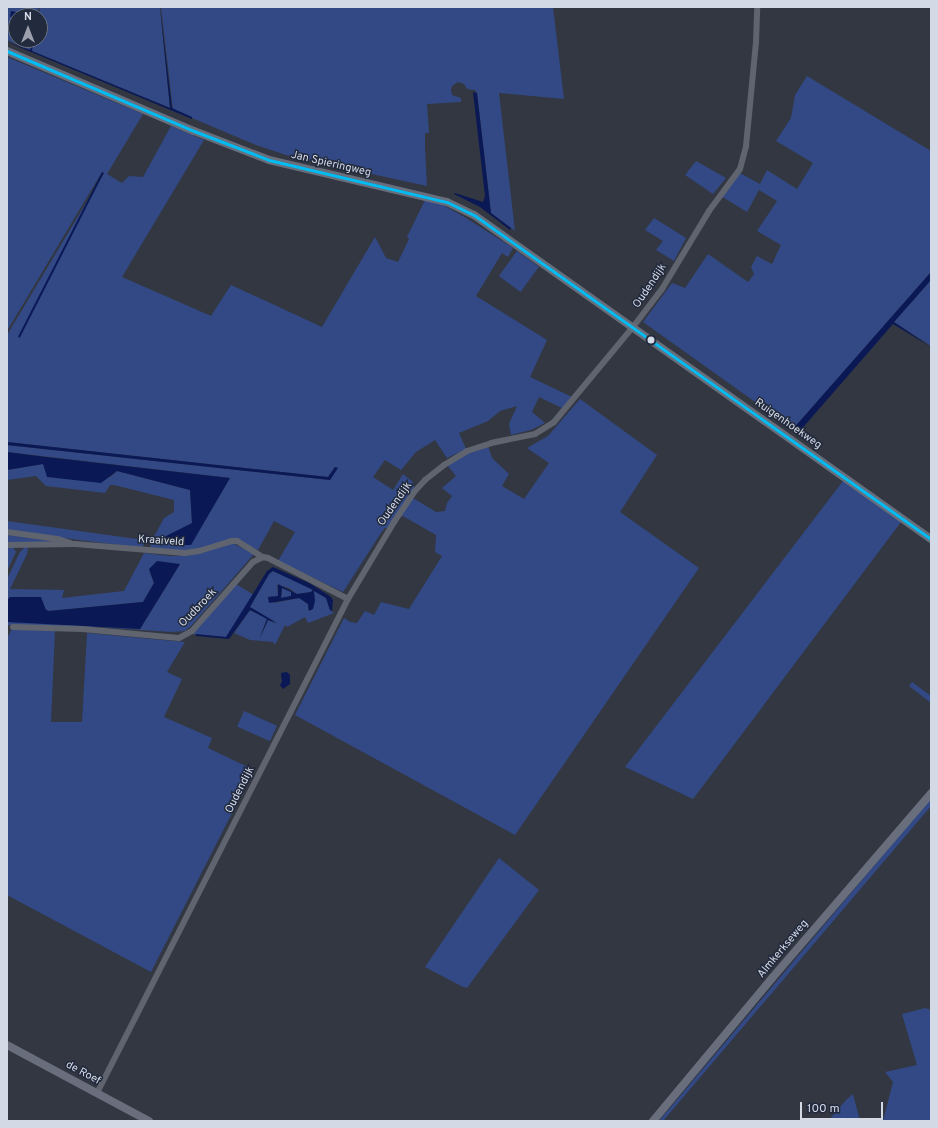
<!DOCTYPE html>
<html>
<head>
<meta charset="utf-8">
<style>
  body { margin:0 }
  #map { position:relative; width:938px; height:1128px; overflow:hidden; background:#323741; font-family:Overpass,sans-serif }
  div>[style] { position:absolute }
  .green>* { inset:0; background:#324985; transform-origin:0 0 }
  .water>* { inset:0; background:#0a1956; transform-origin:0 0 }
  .street>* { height:6px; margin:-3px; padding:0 3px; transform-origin:3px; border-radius:3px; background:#5f646f }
  .secondary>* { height:8px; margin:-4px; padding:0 4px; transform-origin:4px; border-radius:4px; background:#686e7c }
  .bus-1>* { height:3px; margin:-1.5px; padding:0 1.5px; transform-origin:1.5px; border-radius:1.5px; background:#00bcf2 }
  .dots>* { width:11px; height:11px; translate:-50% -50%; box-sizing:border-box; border:2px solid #222a3d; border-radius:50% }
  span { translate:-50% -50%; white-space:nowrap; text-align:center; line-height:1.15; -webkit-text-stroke:3px #222a3d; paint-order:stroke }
  .street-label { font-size:11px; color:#d3d9e5 }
  .frame { position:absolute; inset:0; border:8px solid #d3d9e5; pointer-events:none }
  .north { position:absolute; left:8px; top:8px; width:40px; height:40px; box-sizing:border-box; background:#222a3d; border:1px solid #697080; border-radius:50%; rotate:0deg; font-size:11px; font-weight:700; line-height:16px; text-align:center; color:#d3d9e5 }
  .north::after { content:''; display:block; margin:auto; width:14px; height:18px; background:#9ba0ac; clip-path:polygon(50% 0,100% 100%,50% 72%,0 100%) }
  .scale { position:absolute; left:800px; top:1102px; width:83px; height:18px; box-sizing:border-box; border:2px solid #d3d9e5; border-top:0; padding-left:5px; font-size:12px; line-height:14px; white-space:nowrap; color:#d3d9e5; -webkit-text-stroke:3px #222a3d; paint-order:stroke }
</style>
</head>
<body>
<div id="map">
  <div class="green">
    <div style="clip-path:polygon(7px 7px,39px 7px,37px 16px,16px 16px,16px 40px,40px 40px,40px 16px,39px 16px,40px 7px,160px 7px,170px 108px,32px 51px,32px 45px,30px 50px,7px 40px)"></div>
    <div style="clip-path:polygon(161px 7px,553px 7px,564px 99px,499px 93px,515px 231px,491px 213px,477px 93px,475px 90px,467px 89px,464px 84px,458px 82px,452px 86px,451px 90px,452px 95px,461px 98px,461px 102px,427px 104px,429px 133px,425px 133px,425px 147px,427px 186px,289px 156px,256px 145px,173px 110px)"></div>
    <div style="clip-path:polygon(7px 57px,143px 114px,107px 174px,122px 183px,129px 176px,143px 177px,171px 126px,204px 140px,122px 277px,211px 316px,231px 285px,322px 327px,375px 237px,386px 258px,398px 262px,409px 239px,407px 237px,426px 198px,443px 205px,466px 218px,513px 248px,508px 257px,502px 253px,476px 296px,547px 340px,530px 377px,572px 397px,562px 408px,539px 397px,532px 412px,545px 423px,531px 430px,511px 435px,509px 424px,517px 406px,500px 411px,488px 421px,459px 433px,466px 449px,447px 458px,435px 440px,416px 452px,401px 470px,385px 460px,373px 477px,393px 490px,403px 474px,413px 482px,414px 489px,388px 528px,385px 528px,381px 533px,343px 592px,278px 561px,295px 532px,274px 521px,258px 550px,238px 540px,187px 551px,150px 549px,152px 537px,155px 535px,164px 518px,174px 512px,174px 500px,114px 485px,110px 485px,105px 493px,46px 486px,36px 476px,7px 480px,7px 470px,43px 464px,110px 477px,117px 471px,190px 490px,192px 523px,178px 545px,190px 545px,230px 478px,7px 452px,7px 445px,330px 480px,337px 468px,335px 467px,328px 477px,7px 442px,7px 335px,104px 173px,102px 172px,7px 331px)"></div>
    <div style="clip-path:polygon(807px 76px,931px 151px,931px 272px,793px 429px,643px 322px,672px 283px,685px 288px,708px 254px,748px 282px,754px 274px,751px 267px,757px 256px,772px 264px,781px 245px,757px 231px,777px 201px,759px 190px,747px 212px,721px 196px,738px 172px,760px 184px,767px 170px,797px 189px,813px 163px,776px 141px,791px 118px,795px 95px)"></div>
    <div style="clip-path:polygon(696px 161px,726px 178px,713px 194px,685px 175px)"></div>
    <div style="clip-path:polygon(654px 218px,686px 238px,674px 261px,656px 250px,663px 241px,645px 230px)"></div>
    <div style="left:517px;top:251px;width:27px;height:31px;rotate:36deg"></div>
    <div style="clip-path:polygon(931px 280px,931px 346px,894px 322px)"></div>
    <div style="clip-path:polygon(580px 399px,657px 455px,620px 512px,699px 568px,515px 835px,295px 715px,344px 618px,350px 622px,357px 623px,365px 611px,374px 615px,381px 602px,409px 609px,442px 556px,435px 552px,436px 535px,401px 515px,413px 498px,436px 512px,445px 511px,447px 503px,452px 496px,442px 488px,456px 476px,447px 465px,466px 454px,488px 446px,492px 458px,509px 474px,502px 486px,524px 499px,549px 463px,527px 448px,548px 436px)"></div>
    <div style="clip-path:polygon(843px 481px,901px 522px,715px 770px,693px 799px,625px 767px)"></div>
    <div style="clip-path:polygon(7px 521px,144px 540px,143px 548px,7px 531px)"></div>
    <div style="clip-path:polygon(7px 535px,59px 542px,7px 543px)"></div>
    <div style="clip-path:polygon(232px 543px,254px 554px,192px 625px,185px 631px,171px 632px,98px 627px,7px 625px,7px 622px,45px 623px,85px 625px,140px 629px,180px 564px,150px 573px,154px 583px,143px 602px,49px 611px,11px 597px,7px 600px,7px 579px,20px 552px,25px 547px,28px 547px,27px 554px,10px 589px,64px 590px,62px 598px,124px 591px,144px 553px,170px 556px,192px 555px)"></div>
    <div style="clip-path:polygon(7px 547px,13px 547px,16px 552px,7px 571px)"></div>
    <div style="clip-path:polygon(273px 571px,313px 589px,311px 592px,297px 594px,289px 588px,277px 585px,278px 596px,276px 598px,271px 596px,274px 603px,299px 598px,308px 604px,308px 610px,313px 607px,314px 591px,326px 598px,330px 610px,334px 613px,308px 623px,305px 617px,287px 627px,285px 625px,275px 645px,273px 642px,250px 640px,234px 633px,250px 610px,267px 619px,259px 638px,268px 620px,276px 624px,250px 607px,269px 574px)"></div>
    <div style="clip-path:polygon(236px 584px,254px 595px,226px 637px,192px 634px)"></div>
    <div style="clip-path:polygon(282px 588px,291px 592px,291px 596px,281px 598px)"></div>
    <div style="clip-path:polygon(12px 629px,55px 631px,51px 722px,82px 722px,87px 633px,185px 642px,167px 672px,182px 679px,164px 717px,212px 738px,208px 748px,254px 770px,151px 972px,7px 895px,7px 638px)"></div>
    <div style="clip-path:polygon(912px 682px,931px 696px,931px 703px,909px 686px)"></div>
    <div style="left:244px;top:711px;width:36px;height:17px;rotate:24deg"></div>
    <div style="clip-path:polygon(931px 798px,931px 806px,663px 1121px,659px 1121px)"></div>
    <div style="clip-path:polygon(499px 858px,539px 890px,467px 988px,463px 987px,425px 967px)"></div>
    <div style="clip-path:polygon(925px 1008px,931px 1010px,931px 1121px,883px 1121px,893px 1082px,885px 1072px,917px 1065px,902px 1014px)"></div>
    <div style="clip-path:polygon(853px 1094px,860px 1121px,828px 1121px,846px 1100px)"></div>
  </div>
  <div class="water">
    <div style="clip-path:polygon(160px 7px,172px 108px,192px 117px,192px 119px,7px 42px,30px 50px,33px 45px,32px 51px,170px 108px)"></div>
    <div style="clip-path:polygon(11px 11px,30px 15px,30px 16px,10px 17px)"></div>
    <div style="clip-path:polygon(473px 92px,477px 93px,491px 213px,511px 228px,510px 230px,480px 207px,454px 194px,455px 193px,483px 202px,485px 196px)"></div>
    <div style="left:102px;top:172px;width:2px;height:185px;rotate:27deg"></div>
    <div style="clip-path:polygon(931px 272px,931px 280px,894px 322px,931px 347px,893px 324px,799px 432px,793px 429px)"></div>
    <div style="clip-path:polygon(7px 442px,328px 477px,335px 467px,338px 468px,330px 480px,7px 445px)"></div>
    <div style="clip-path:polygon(7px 452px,46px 457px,230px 478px,191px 545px,178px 545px,163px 542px,166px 536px,192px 523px,190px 490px,117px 471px,101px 483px,47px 477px,43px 464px,7px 470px)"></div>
    <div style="clip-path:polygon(157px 561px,180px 564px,140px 629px,7px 622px,7px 600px,10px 597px,41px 597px,46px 610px,49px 611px,143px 602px,154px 583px,149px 569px)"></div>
    <div style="clip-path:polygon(evenodd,273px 567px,309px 583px,330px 596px,333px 600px,332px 611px,330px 610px,326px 598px,314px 591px,315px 601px,313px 609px,309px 611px,308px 604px,299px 598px,269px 603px,268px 597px,278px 596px,278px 584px,297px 594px,311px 592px,313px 590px,273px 571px,269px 574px,250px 607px,277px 623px,268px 620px,260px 638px,267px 619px,250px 610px,229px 639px,196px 636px,196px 634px,226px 637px,267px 571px,273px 567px,282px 588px,291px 592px,291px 596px,281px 598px,282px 588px)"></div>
    <div style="clip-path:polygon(287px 672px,290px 675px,290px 684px,283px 689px,280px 685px,282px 682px,281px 673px)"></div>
  </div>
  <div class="street">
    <div style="left:7px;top:532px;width:51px;rotate:7.8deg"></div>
    <div style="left:58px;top:539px;width:13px;rotate:18deg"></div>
    <div style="left:7px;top:545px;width:68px;rotate:-0.8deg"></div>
    <div style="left:75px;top:544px;width:110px;rotate:4.7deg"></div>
    <div style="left:185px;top:553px;width:14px;rotate:-8deg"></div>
    <div style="left:199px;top:551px;width:34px;rotate:-17deg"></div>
    <div style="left:231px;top:541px;width:6px"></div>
    <div style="left:237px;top:541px;width:31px;rotate:32deg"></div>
    <div style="left:13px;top:627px;width:69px;rotate:1.7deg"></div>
    <div style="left:82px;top:629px;width:97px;rotate:5.3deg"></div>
    <div style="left:179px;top:638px;width:15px;rotate:-28deg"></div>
    <div style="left:192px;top:631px;width:92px;rotate:-48.5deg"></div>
    <div style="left:253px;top:562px;width:11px;rotate:-27deg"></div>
    <div style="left:263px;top:557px;width:5px;rotate:11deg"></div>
    <div style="left:268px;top:558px;width:90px;rotate:27.1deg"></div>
    <div style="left:97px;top:1093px;width:554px;rotate:-63.07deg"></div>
    <div style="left:348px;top:599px;width:90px;rotate:-59.1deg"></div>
    <div style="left:394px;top:522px;width:36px;rotate:-56deg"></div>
    <div style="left:414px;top:492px;width:16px;rotate:-47deg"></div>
    <div style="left:425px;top:480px;width:24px;rotate:-38deg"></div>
    <div style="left:444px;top:465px;width:27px;rotate:-31deg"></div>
    <div style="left:467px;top:451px;width:25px;rotate:-18deg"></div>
    <div style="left:491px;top:443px;width:45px;rotate:-11.6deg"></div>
    <div style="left:535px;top:434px;width:22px;rotate:-32deg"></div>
    <div style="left:554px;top:422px;width:124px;rotate:-50.3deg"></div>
    <div style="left:633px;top:327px;width:48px;rotate:-52.7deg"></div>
    <div style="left:662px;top:289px;width:91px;rotate:-58.9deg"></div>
    <div style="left:709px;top:211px;width:52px;rotate:-53.6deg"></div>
    <div style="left:740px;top:169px;width:24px;rotate:-75deg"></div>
    <div style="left:746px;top:146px;width:103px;rotate:-84.5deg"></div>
    <div style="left:756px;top:43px;width:36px;rotate:-88deg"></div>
  </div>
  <div class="secondary">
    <div style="left:7px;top:51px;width:203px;rotate:23.2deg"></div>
    <div style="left:194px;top:131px;width:80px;rotate:21.1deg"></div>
    <div style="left:269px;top:160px;width:183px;rotate:13.3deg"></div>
    <div style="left:447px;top:202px;width:30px;rotate:26deg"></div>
    <div style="left:474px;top:215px;width:560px;rotate:35.34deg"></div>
    <div style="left:7px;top:1045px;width:161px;rotate:28.2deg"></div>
    <div style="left:653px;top:1121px;width:187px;rotate:-50.2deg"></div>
    <div style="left:773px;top:977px;width:243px;rotate:-49.3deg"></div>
  </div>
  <div class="bus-1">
    <div style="left:7px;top:51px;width:203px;rotate:23.2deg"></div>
    <div style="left:194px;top:131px;width:80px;rotate:21.1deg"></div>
    <div style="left:269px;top:160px;width:183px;rotate:13.3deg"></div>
    <div style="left:447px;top:202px;width:30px;rotate:26deg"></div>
    <div style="left:474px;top:215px;width:560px;rotate:35.34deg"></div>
  </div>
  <div class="dots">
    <div style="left:651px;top:340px;background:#d3d9e5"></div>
  </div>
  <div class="street-label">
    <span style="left:331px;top:164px;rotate:13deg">Jan Spieringweg</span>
    <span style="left:650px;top:286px;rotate:-56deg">Oudendijk</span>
    <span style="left:788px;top:424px;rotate:35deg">Ruigenhoekweg</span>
    <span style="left:395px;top:504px;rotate:-55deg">Oudendijk</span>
    <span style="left:161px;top:541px;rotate:4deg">Kraaiveld</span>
    <span style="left:198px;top:608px;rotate:-46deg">Oudbroek</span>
    <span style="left:240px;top:790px;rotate:-63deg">Oudendijk</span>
    <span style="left:783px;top:949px;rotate:-50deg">Almkerkseweg</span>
    <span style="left:83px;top:1073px;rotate:28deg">de Roef</span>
  </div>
  <div class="frame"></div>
  <div class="north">N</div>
  <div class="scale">100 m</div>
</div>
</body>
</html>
